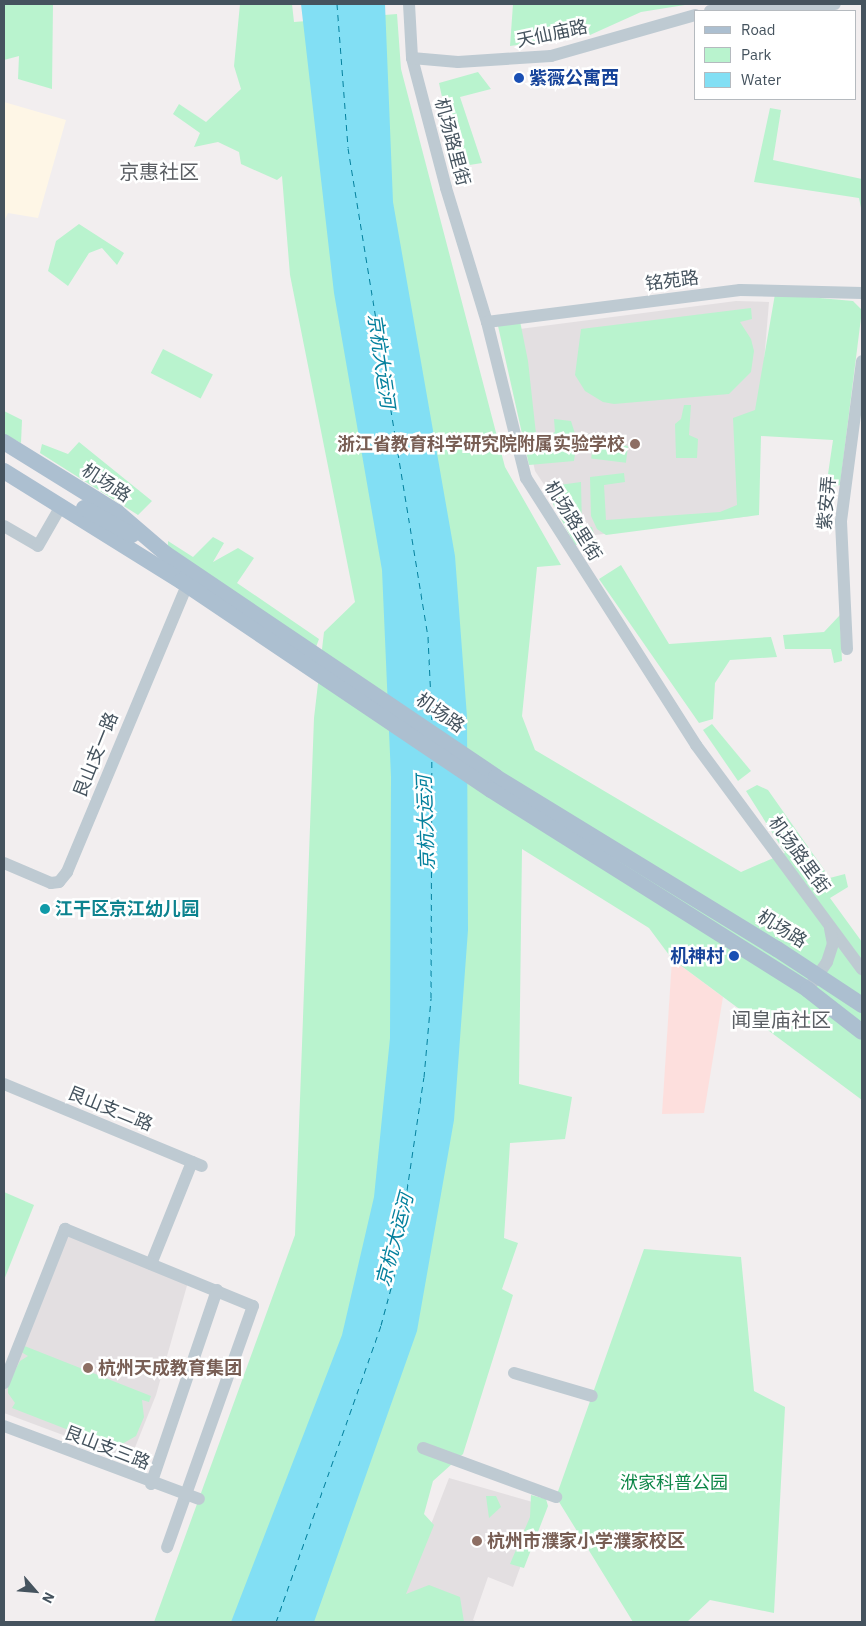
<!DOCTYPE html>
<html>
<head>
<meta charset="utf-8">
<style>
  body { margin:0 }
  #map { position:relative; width:866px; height:1626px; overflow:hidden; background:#f2eeef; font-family:"IBM Plex Sans","Noto Sans SC",sans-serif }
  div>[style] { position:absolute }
  .commercial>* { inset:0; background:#fef6e6 }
  .education>* { inset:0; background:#e3dfe1 }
  .medical>* { inset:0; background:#fddfdd }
  .green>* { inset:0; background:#b9f3ce; transform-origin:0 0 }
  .water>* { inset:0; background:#82dff4 }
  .ferry>* { height:1px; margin-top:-0.5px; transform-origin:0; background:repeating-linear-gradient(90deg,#03809d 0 6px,transparent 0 11px) }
  .minor>* { height:12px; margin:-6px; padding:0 6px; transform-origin:6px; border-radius:6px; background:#becad2 }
  .major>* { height:16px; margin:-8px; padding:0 8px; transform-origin:8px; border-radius:8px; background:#acbfd0 }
  .dots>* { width:14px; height:14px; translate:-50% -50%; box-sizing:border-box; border:2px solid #fff; border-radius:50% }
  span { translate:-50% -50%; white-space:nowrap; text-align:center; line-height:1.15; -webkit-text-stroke:5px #fff; paint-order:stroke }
  .street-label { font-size:18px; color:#45535e }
  .transit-label { font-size:18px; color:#164399; font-weight:700 }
  .left { translate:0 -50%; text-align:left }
  .right { translate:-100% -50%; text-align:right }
  .education-label { font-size:18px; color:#785e54; font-weight:700 }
  .culture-label { font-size:18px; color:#0d838f; font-weight:700 }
  .park-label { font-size:18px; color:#0e8748 }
  .water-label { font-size:19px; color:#03809d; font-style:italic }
  .quarter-label { font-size:20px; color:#5b5f64 }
  .frame { position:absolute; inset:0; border:5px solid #45535e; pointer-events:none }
  .legend { position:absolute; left:694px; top:10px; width:162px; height:90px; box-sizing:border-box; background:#fff; border:1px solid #b5babf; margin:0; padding:6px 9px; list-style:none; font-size:15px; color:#45535e }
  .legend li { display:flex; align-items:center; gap:10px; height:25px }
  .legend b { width:25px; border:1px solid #b5babf }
  .north { position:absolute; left:10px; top:1566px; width:50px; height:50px; -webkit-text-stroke:4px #fff; paint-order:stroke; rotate:117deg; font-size:14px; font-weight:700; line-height:20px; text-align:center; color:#45535e }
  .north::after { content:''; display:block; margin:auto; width:18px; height:22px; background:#45535e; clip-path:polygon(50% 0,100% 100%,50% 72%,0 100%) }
</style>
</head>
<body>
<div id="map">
  <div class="commercial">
    <div style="clip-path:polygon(4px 102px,66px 120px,38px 218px,8px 213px,4px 221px)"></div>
  </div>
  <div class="education">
    <div style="clip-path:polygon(736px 301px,769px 302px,751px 516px,579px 537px,535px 471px,505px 331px)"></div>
    <div style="clip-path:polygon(67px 1235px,188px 1282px,156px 1395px,130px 1460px,4px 1413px,4px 1391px)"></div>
    <div style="clip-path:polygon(449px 1478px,543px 1505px,513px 1587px,488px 1577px,473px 1620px,478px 1622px,393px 1622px)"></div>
  </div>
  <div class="medical">
    <div style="clip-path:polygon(672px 959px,723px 997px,704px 1113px,662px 1114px)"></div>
  </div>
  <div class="green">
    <div style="clip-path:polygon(4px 4px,53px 4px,52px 89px,18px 79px,19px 56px,4px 60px)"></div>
    <div style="clip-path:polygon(240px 4px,292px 4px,294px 22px,397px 14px,401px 69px,505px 467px,561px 565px,537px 567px,522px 716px,535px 750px,741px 872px,785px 853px,746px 791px,757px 785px,768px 790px,825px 871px,820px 875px,822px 880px,845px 874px,848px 887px,830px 898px,862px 942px,862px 1100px,672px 959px,649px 928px,522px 849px,519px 1084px,572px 1097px,565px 1139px,510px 1143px,504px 1238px,518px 1243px,502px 1289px,513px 1295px,463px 1454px,433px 1481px,424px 1514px,434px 1525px,406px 1594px,429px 1585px,460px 1597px,464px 1622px,154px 1622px,295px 1235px,314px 718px,324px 632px,355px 602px,290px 275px,282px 176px,277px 180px,241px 164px,239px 152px,218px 142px,194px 147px,200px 133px,173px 114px,179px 104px,206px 122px,241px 89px,234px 66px)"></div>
    <div style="clip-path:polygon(513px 4px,691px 4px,641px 12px,590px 35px,510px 46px)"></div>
    <div style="clip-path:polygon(478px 72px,491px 89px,460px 97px,482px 163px,457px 167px,439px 83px)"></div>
    <div style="clip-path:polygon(770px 108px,781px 110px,773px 160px,862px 179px,862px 213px,859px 198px,754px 182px)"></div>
    <div style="clip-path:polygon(79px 224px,124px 253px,117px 265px,102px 248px,89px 253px,68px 286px,48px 271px,56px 241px)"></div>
    <div style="clip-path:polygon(775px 294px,853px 301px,862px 310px,840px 485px,832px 487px,827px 481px,833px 440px,761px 436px,759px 515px,606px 535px,597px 529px,591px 516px,590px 477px,624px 473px,625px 482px,604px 485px,606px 520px,720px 512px,737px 505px,733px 418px,755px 410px)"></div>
    <div style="clip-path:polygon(751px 308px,752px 319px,740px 322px,751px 339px,754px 351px,751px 372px,729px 394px,614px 404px,603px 402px,585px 391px,575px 375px,581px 329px)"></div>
    <div style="clip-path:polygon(520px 321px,528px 361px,537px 443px,555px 432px,554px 419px,571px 421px,577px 440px,574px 461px,529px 465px,498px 326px)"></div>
    <div style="left:163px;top:349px;width:56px;height:27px;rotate:27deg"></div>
    <div style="clip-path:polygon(684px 405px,691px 405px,689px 435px,698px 439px,697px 458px,676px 458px,675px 424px,681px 419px)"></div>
    <div style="clip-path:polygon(4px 411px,22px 420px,21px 443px,4px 434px)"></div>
    <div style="clip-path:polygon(79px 442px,152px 501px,138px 515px,40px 453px,42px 444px,68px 454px)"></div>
    <div style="left:628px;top:446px;width:17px;height:35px;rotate:97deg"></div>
    <div style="clip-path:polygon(581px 482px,582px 526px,592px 527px,596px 541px,575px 545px,553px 504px,552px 486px)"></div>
    <div style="clip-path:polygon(213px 537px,224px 543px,213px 562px,238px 548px,254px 558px,237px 583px,319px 639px,316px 647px,168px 549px,168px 541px,193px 557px)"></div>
    <div style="clip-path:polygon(621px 565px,669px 644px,771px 637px,777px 657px,730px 660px,715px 683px,713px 719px,699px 723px,599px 579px)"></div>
    <div style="clip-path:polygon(840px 615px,842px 661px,834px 663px,831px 649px,785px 649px,783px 635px,824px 632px)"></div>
    <div style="clip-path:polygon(712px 724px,751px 771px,738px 781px,703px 730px)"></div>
    <div style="clip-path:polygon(4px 1192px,34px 1205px,4px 1280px)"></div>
    <div style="clip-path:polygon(644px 1249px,741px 1257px,754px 1391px,785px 1407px,774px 1613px,710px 1600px,687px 1622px,633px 1622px,556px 1497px)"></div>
    <div style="clip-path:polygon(22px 1345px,151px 1396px,149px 1402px,142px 1400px,144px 1417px,136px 1436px,122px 1444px,120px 1450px,12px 1408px,15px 1403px,8px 1393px,8px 1384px,20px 1361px,28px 1356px,21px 1352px)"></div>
    <div style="clip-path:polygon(531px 1495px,546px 1499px,548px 1506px,524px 1568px,510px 1564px,530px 1517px)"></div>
    <div style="clip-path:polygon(486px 1496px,496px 1496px,501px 1507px,489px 1518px)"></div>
  </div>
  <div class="water">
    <div style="clip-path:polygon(301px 4px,385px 4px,393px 202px,455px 556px,467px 717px,468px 930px,454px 1120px,417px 1331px,314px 1622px,231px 1622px,342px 1335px,374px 1197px,390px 1038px,391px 777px,382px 570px,334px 293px)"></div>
  </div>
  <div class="ferry">
    <div style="left:337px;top:4px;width:144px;rotate:85.6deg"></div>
    <div style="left:348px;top:148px;width:496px;rotate:80.7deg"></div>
    <div style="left:428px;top:637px;width:86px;rotate:87.3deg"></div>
    <div style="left:276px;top:1622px;width:315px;rotate:-70.5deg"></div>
    <div style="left:381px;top:1325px;width:50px;rotate:-74.8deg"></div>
    <div style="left:394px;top:1277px;width:202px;rotate:-81.5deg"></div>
    <div style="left:424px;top:1077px;width:79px;rotate:-84.9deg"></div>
    <div style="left:431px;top:998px;width:238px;rotate:-89.8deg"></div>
  </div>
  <div class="minor">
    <div style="left:409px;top:4px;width:54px;rotate:86.8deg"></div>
    <div style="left:412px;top:58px;width:134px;rotate:75.3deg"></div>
    <div style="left:446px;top:188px;width:140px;rotate:73deg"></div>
    <div style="left:487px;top:322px;width:161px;rotate:76deg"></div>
    <div style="left:526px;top:478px;width:317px;rotate:57.5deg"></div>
    <div style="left:696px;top:745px;width:279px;rotate:53.5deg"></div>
    <div style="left:710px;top:11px;width:125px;rotate:-3.2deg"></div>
    <div style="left:412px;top:58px;width:46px;rotate:5deg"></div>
    <div style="left:458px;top:62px;width:93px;rotate:-3.7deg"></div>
    <div style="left:551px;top:56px;width:150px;rotate:-15.9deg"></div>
    <div style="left:487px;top:322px;width:255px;rotate:-7.2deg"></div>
    <div style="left:740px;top:290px;width:122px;rotate:1.4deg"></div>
    <div style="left:4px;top:526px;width:39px;rotate:30deg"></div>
    <div style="left:38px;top:546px;width:46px;rotate:-60.1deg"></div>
    <div style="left:847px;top:649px;width:128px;rotate:-92.7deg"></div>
    <div style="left:841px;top:521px;width:161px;rotate:-82.5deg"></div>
    <div style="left:4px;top:863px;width:51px;rotate:23.1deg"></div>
    <div style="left:51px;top:883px;width:8px;rotate:-7deg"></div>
    <div style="left:59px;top:882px;width:13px;rotate:-51deg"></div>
    <div style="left:67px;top:872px;width:311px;rotate:-67.3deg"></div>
    <div style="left:813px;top:982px;width:24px;rotate:-55deg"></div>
    <div style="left:827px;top:962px;width:19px;rotate:-72deg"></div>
    <div style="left:833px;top:944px;width:16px;rotate:-101deg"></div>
    <div style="left:4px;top:1084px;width:214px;rotate:22.5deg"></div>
    <div style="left:151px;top:1264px;width:110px;rotate:-68.1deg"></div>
    <div style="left:514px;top:1373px;width:81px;rotate:16.4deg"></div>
    <div style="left:4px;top:1383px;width:166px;rotate:-68.4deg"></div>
    <div style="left:65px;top:1229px;width:203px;rotate:22.3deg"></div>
    <div style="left:253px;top:1306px;width:256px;rotate:109.6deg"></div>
    <div style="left:4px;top:1426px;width:208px;rotate:20.5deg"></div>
    <div style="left:423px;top:1448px;width:142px;rotate:20.2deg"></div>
    <div style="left:151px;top:1484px;width:205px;rotate:-71.2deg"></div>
  </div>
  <div class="major">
    <div style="left:4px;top:442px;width:133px;rotate:31.8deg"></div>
    <div style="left:117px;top:512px;width:65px;rotate:40.6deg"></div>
    <div style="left:166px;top:554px;width:398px;rotate:34deg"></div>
    <div style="left:496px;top:777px;width:329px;rotate:31.5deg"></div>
    <div style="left:777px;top:949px;width:102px;rotate:33.4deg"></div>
    <div style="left:4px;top:471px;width:208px;rotate:31.9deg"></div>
    <div style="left:181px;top:581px;width:374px;rotate:34deg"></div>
    <div style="left:491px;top:790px;width:375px;rotate:32.2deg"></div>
    <div style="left:808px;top:990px;width:68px;rotate:37.9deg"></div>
    <div style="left:84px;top:508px;width:55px;rotate:29.4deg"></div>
  </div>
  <div class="dots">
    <div style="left:519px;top:78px;background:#1a4fb4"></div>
    <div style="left:635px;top:444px;background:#8d6e63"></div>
    <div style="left:45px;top:909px;background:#0f9aa8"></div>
    <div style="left:734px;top:956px;background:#1a4fb4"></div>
    <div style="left:88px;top:1368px;background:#8d6e63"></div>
    <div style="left:477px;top:1541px;background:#8d6e63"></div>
  </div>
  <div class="street-label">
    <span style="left:552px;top:34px;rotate:-12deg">天仙庙路</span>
    <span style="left:452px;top:142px;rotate:75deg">机场路里街</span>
    <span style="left:672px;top:281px;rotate:-7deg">铭苑路</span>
    <span style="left:106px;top:483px;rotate:33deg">机场路</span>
    <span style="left:827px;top:503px;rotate:-85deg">紫安弄</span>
    <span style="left:573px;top:521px;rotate:58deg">机场路里街</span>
    <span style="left:440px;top:713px;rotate:35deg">机场路</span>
    <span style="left:96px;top:755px;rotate:-68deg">艮山支一路</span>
    <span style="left:799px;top:855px;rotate:54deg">机场路里街</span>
    <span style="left:782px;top:929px;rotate:32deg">机场路</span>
    <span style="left:110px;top:1109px;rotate:22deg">艮山支二路</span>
    <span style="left:107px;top:1448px;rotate:21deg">艮山支三路</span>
  </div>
  <div class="transit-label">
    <span class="left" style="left:529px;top:78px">紫薇公寓西</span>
    <span class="right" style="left:724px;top:956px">机神村</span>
  </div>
  <div class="education-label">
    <span class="right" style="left:625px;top:444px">浙江省教育科学研究院附属实验学校</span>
    <span class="left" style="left:98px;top:1368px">杭州天成教育集团</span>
    <span class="left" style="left:487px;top:1541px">杭州市濮家小学濮家校区</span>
  </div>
  <div class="culture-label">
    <span class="left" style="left:55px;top:909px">江干区京江幼儿园</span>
  </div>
  <div class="park-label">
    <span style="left:674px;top:1483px">洑家科普公园</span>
  </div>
  <div class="water-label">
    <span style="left:381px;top:361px;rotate:82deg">京杭大运河</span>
    <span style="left:426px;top:823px;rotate:-92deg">京杭大运河</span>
    <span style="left:395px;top:1240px;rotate:-75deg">京杭大运河</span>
  </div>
  <div class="quarter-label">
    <span style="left:159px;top:171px">京惠社区</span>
    <span style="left:781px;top:1019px">闻皇庙社区</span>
  </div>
  <div class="frame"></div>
  <ul class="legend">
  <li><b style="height:6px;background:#acbfd0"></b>Road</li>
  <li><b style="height:14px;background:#b9f3ce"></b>Park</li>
  <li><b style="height:14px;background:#82dff4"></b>Water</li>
  </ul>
  <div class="north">N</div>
</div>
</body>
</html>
